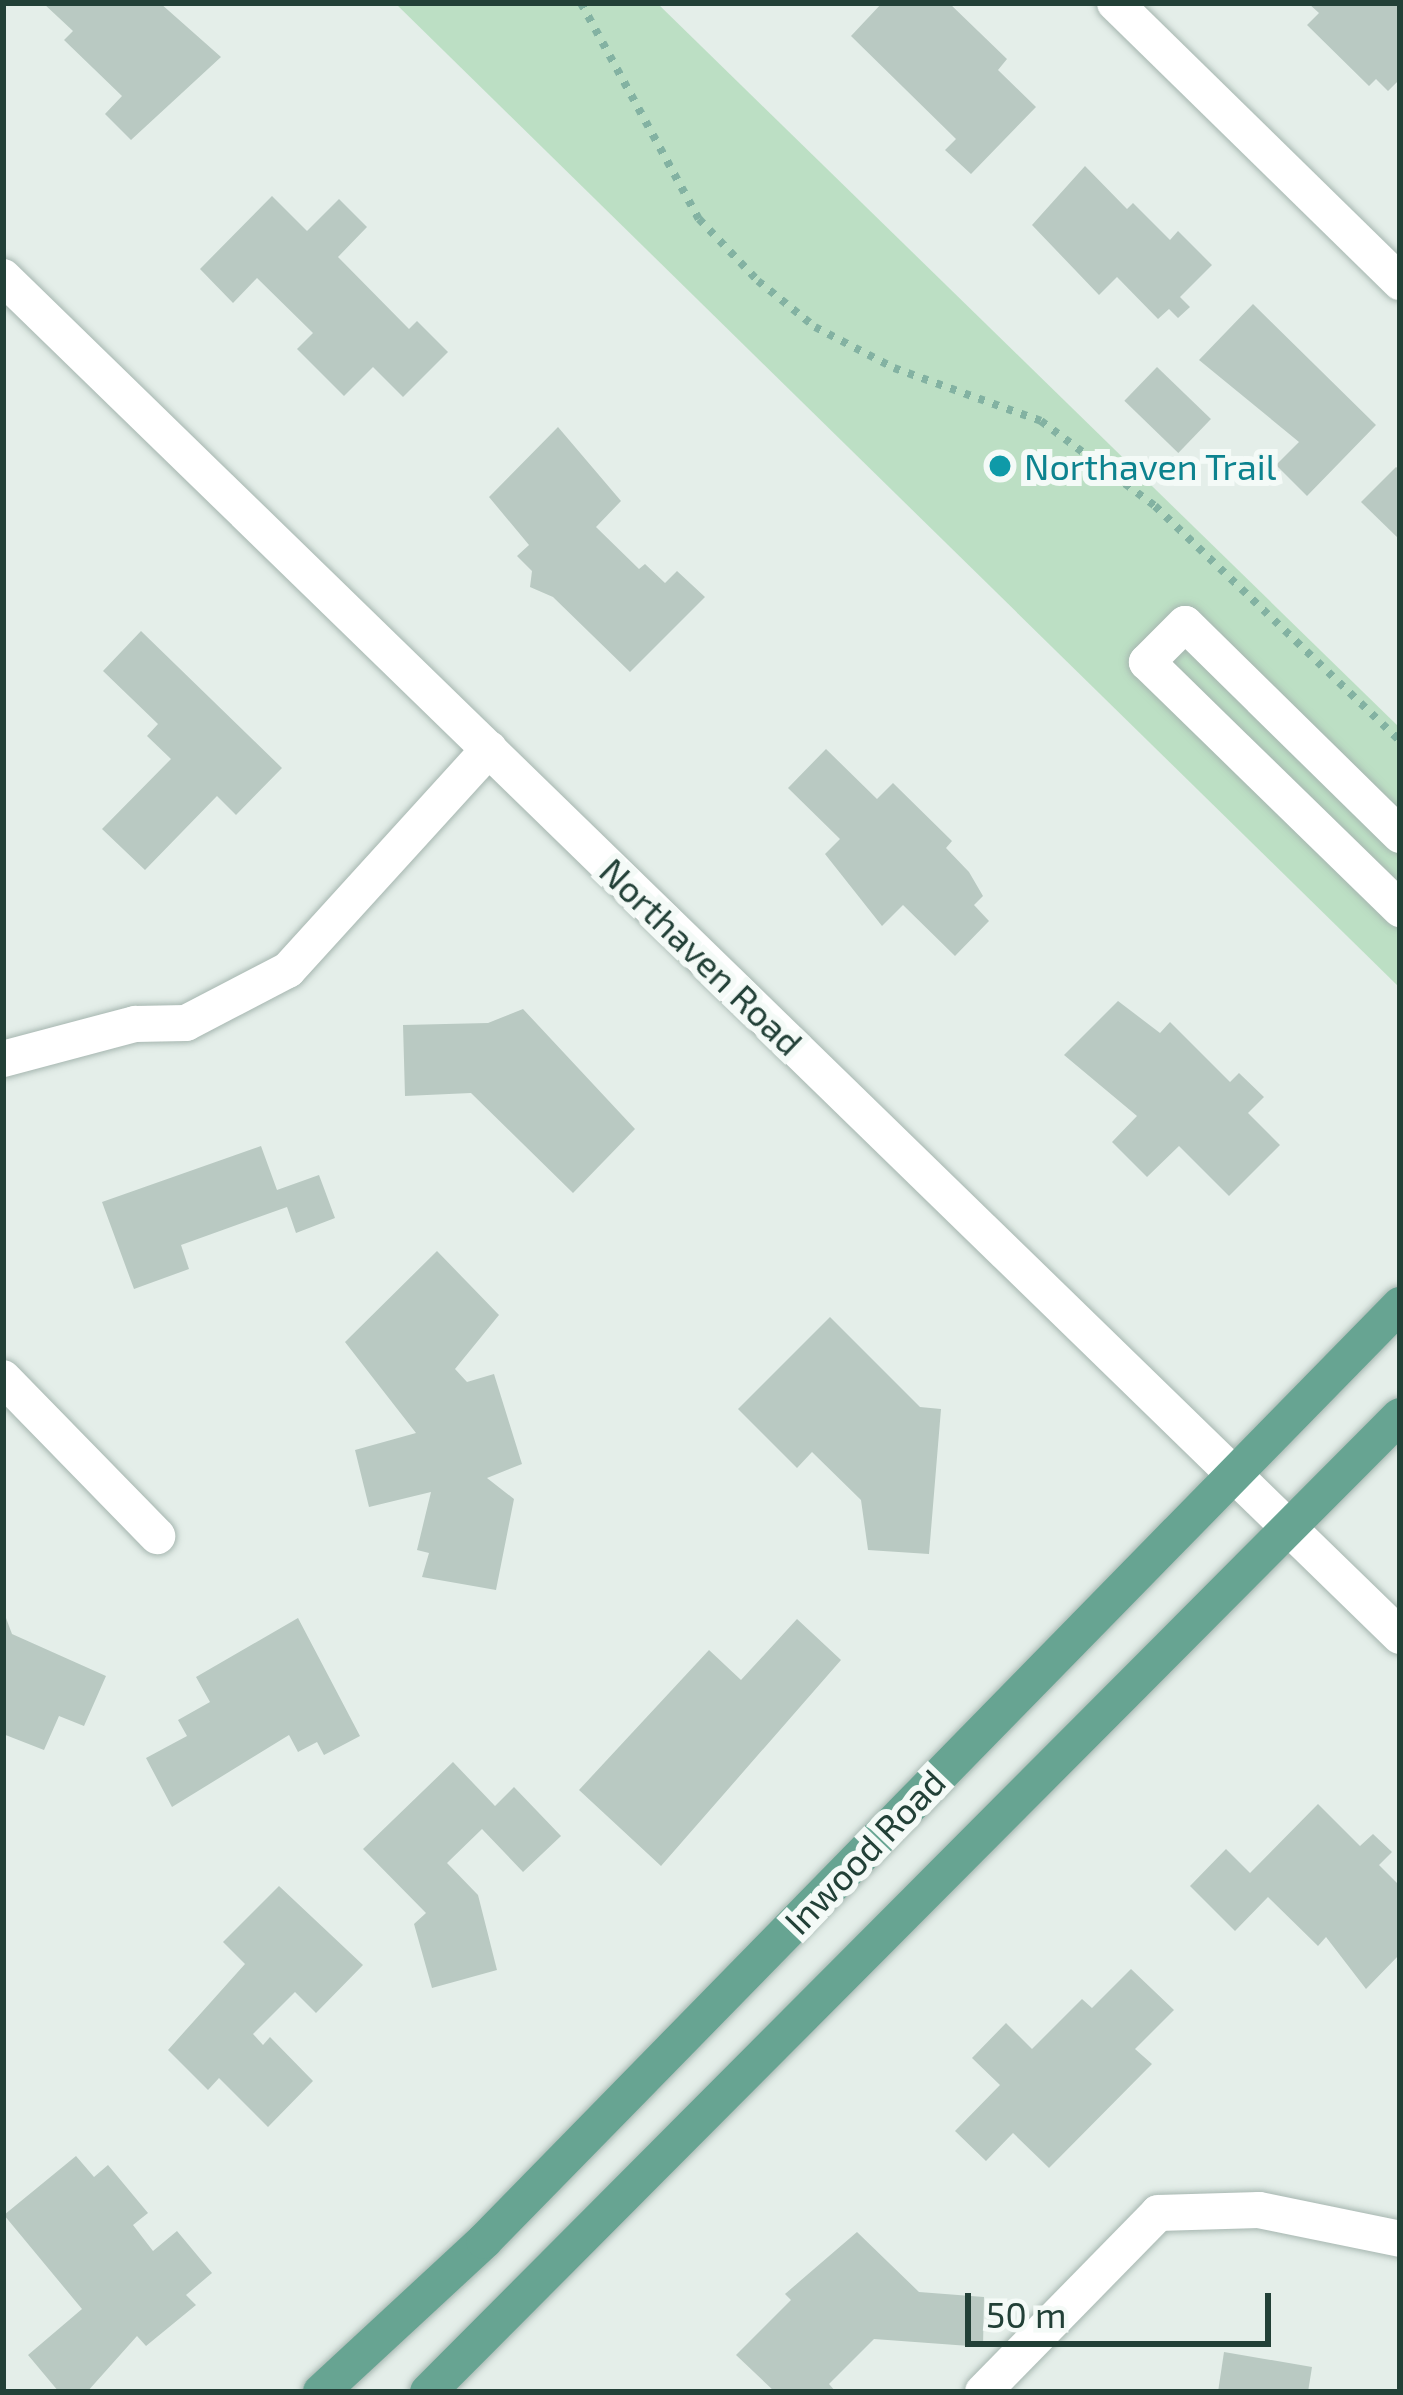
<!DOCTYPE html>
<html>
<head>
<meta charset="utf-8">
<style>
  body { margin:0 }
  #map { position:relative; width:1403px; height:2395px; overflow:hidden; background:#e4eee9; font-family:"Exo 2",sans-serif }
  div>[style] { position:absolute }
  .green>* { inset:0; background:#bcdfc4 }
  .building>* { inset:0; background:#b9c9c2; transform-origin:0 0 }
  .path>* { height:8px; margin-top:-4px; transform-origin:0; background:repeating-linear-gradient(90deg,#83b2a2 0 6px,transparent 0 15px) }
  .roads { filter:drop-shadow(0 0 3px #a6b6b0) drop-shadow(0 0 3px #a6b6b0) }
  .minor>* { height:36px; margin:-18px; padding:0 18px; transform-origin:18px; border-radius:18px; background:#fff }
  .major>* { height:36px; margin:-18px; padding:0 18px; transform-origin:18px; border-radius:18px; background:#67a492 }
  .dots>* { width:33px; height:33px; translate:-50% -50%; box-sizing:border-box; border:6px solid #f4faf7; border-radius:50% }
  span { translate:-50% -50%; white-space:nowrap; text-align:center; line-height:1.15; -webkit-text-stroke:12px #f4faf7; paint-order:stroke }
  .culture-label { font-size:36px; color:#0d838f }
  .left { translate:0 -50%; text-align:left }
  .street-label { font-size:36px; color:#224037 }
  .frame { position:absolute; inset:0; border:6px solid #224037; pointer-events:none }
  .scale { position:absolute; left:965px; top:2293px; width:306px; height:54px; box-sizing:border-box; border:6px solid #224037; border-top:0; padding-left:15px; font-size:36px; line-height:42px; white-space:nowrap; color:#224037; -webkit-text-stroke:9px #f4faf7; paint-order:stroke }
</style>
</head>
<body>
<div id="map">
  <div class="green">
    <div style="clip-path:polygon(395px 3px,657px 3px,1400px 728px,1400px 988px)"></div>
  </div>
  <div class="building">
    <div style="clip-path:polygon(43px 3px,160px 3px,221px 57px,131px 140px,105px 114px,122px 96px,64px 40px,73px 31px)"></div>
    <div style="clip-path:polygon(882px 3px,949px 3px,1007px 59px,998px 70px,1036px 107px,971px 174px,945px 150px,956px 139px,851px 36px)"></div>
    <div style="clip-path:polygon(1308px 3px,1400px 3px,1400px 79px,1388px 91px,1376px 79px,1369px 86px,1307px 25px,1319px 13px)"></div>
    <div style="clip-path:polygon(1085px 166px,1127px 209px,1133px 203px,1170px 240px,1178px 231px,1212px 265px,1180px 297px,1190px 307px,1178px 318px,1169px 309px,1158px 319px,1117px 277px,1099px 295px,1032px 225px)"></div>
    <div style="clip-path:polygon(272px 196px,307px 231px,339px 199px,367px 227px,338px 257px,409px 329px,417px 321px,448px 352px,403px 397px,373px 367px,344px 396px,297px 349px,313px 333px,257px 278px,233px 303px,200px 269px)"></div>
    <div style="clip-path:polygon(1253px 304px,1376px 425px,1307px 496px,1276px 465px,1299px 442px,1199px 360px)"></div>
    <div style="left:1157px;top:367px;width:75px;height:47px;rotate:44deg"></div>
    <div style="clip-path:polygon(558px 427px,621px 501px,596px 527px,639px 569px,645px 564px,665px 583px,677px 571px,705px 597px,630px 672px,553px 597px,530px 587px,532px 571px,517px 556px,529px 545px,489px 497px)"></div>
    <div style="clip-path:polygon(1396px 467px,1400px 470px,1400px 540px,1361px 502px)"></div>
    <div style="clip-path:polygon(141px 631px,282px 768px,236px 815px,217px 796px,145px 870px,102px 829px,171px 759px,147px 736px,158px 724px,103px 671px)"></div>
    <div style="clip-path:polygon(826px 749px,877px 799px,893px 783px,952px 841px,946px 848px,969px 872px,983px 896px,974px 905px,989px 921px,955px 956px,903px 905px,882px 926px,825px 854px,840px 839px,788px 788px)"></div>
    <div style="clip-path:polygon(1118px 1001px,1160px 1033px,1170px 1022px,1230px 1082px,1239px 1073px,1264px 1097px,1248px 1113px,1280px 1145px,1229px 1196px,1179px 1146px,1147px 1177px,1112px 1142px,1137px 1116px,1064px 1055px)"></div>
    <div style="clip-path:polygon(523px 1009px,635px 1129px,573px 1193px,471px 1093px,405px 1096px,403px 1025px,488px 1023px)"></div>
    <div style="clip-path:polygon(261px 1146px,277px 1190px,319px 1175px,335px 1218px,296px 1233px,287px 1207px,181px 1245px,189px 1269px,134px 1289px,102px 1202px)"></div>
    <div style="clip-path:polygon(437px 1251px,499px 1315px,455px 1369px,467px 1382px,494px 1374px,522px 1464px,487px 1478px,514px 1499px,496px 1590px,422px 1577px,429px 1553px,417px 1550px,431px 1492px,369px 1507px,355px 1450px,416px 1433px,345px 1342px)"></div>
    <div style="clip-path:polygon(830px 1317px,920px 1407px,941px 1409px,929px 1554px,868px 1550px,861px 1500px,812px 1452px,797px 1468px,738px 1409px)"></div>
    <div style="clip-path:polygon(3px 1610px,12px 1634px,106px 1676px,84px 1726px,59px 1716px,44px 1750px,3px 1734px)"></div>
    <div style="clip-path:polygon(298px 1618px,360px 1736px,324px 1755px,317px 1742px,298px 1752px,289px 1735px,172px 1807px,146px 1758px,187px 1736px,178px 1720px,210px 1702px,196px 1677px)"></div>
    <div style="clip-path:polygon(797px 1619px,841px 1660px,661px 1866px,579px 1790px,709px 1650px,741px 1680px)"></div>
    <div style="clip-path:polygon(453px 1762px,495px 1806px,514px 1787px,561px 1836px,523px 1872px,482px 1829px,447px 1863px,478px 1895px,497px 1970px,432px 1988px,414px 1924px,426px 1913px,363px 1849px)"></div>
    <div style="clip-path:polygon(1318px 1804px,1360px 1846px,1373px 1834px,1392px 1852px,1379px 1865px,1400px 1886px,1400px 1954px,1366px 1989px,1326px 1937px,1318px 1946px,1268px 1897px,1235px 1931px,1190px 1886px,1226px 1849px,1250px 1873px)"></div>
    <div style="clip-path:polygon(279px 1886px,363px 1965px,316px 2013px,295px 1992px,253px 2034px,263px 2045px,270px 2037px,313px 2081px,268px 2127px,219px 2078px,208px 2090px,168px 2050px,245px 1964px,223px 1942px)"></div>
    <div style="clip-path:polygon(1131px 1969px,1174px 2010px,1135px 2049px,1152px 2064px,1049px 2168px,1013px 2133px,986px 2161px,955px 2131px,1000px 2085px,972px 2058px,1006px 2023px,1032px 2049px,1082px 1999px,1092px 2008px)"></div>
    <div style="clip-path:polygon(76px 2156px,94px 2177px,108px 2165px,148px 2213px,133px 2225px,153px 2251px,177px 2231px,212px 2273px,186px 2295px,196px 2305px,146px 2346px,137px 2336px,87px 2392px,59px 2392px,28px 2355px,82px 2309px,4px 2215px)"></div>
    <div style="clip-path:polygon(857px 2232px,919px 2292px,984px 2297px,983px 2347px,874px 2339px,829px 2384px,836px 2392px,775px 2392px,736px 2355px,791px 2300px,785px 2294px)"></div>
    <div style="clip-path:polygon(1224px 2352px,1312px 2367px,1308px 2392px,1218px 2392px)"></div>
  </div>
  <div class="path">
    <div style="left:581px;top:3px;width:246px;rotate:61.4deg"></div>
    <div style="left:699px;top:219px;width:86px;rotate:46.4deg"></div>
    <div style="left:758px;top:281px;width:73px;rotate:38.9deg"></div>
    <div style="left:815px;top:327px;width:89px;rotate:27.4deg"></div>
    <div style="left:894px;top:368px;width:156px;rotate:19.8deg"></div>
    <div style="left:1041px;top:421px;width:142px;rotate:36.7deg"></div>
    <div style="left:1155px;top:506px;width:339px;rotate:43.8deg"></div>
  </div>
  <div class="roads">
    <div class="minor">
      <div style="left:1115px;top:3px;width:399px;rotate:44.4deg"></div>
      <div style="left:3px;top:277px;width:1949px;rotate:44.21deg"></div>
      <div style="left:1400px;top:835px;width:301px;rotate:-135.5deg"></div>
      <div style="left:1185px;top:624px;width:54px;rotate:135deg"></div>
      <div style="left:1147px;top:662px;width:354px;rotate:44.3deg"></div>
      <div style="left:3px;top:1059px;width:137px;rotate:-14.9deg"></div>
      <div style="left:135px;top:1024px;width:51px;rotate:-1.1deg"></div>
      <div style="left:186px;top:1023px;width:115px;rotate:-27.5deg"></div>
      <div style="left:288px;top:970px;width:299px;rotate:-47.7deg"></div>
      <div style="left:3px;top:1378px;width:221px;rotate:45.7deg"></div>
      <div style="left:983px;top:2392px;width:250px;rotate:-45.6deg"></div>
      <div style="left:1158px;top:2213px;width:101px;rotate:-1.7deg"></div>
      <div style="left:1259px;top:2210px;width:144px;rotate:11.6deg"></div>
    </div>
    <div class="major">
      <div style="left:321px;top:2392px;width:222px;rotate:-42.8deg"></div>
      <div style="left:484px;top:2241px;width:1310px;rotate:-45.62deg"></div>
      <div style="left:428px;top:2392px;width:1377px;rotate:-45.12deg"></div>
    </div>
  </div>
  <div class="dots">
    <div style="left:1000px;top:466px;background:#0f9aa8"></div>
  </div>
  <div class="culture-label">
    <span class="left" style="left:1024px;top:466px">Northaven Trail</span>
  </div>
  <div class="street-label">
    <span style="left:702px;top:956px;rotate:44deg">Northaven Road</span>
    <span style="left:864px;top:1851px;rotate:-46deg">Inwood Road</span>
  </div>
  <div class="frame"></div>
  <div class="scale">50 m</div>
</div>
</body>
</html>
